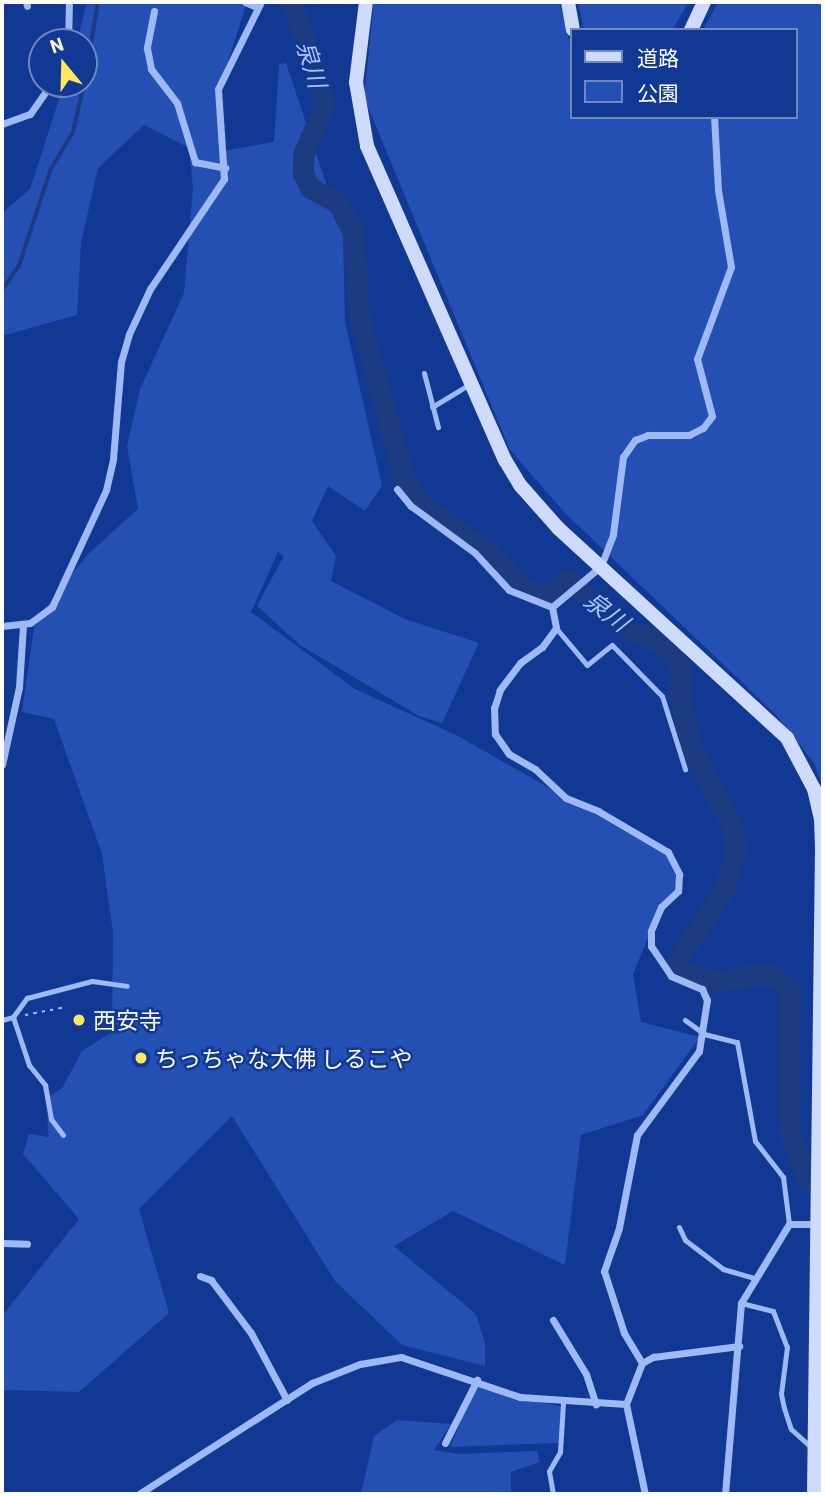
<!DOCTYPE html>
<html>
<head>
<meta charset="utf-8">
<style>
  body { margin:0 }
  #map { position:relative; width:825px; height:1496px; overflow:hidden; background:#113893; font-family:Barlow,"Noto Sans JP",sans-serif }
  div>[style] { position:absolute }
  .green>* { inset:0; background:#2350b2 }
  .stream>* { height:3.5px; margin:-1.75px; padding:0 1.75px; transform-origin:1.75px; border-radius:1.75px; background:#1d3b80 }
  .river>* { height:21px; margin:-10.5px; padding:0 10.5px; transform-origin:10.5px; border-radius:10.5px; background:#1d3b80 }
  .path>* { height:2px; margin-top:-1px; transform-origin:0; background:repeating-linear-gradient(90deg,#9eb9f3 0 3.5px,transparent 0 8.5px) }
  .lane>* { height:5px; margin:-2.5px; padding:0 2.5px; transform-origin:2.5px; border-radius:2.5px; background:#9eb9f3 }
  .street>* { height:7px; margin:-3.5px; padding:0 3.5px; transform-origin:3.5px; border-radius:3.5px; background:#9eb9f3 }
  .secondary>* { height:14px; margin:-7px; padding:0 7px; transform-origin:7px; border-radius:7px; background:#cedbfc }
  .dots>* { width:19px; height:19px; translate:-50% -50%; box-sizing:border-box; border:4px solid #113893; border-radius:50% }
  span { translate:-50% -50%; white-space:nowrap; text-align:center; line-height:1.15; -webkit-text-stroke:5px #113893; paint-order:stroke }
  .poi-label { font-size:23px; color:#fff }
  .left { translate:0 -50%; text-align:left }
  .water-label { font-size:24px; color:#aac4fa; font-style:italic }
  .frame { position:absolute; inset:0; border:4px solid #fff; pointer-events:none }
  .legend { position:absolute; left:570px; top:28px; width:228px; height:91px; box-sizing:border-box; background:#113893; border:2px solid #7088be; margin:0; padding:9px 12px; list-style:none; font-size:21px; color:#fff }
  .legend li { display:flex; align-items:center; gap:14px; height:35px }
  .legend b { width:35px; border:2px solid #7088be }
  .north { position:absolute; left:28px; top:28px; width:70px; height:70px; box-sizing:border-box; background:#113893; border:2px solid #7088be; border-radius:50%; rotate:341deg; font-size:19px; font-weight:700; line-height:28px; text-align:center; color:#fff }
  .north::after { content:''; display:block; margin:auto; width:24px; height:32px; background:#ffe760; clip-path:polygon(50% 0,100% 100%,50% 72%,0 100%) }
</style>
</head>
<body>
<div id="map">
  <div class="green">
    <div style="clip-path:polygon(87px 2px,247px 2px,218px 92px,223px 151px,274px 142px,279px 64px,286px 63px,343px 234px,345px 322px,382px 486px,365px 511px,328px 486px,312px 521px,336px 556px,331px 581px,405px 619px,479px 643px,442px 723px,419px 716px,300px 645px,257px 606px,284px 556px,278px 552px,251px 612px,355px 689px,458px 736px,673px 859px,678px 891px,651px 931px,633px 974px,641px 1022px,700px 1037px,643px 1115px,581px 1135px,565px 1265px,453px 1211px,394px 1246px,476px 1314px,485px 1343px,485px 1366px,402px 1345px,335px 1281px,232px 1116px,139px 1209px,169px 1313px,79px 1392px,2px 1390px,2px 1316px,79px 1219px,23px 1154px,29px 1134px,48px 1137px,47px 1098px,62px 1088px,82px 1051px,112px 1032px,113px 933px,102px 854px,54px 719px,22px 712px,35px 621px,87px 555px,138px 509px,127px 446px,140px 389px,184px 293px,193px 188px,189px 148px,144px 125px,98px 168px,81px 243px,77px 315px,2px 336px,2px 213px,30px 189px,64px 84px,84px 84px,84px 42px,77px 42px)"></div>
    <div style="clip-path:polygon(374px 2px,559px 2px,571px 47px,571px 117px,795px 117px,795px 30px,703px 30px,718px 2px,823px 2px,823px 788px,814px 763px,777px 716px,565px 513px,510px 450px,364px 97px)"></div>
    <div style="clip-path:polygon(578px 2px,689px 2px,672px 30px,584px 30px)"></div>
    <div style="clip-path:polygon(476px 1387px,562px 1407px,559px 1443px,450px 1447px)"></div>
    <div style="clip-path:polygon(397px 1420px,451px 1424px,434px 1450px,458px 1454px,537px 1451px,540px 1462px,511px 1472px,511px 1494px,361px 1494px,374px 1436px)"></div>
  </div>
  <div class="stream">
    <div style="left:84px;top:84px;width:83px;rotate:-80.3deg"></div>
    <div style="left:2px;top:290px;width:29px;rotate:-55deg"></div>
    <div style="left:19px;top:266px;width:100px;rotate:-71.9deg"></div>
    <div style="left:50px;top:171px;width:45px;rotate:-59.5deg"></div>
    <div style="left:73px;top:132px;width:49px;rotate:-77.1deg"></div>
  </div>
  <div class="river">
    <div style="left:291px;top:2px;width:87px;rotate:69.9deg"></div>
    <div style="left:321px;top:84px;width:22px;rotate:82deg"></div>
    <div style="left:324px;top:106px;width:53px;rotate:113.2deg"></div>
    <div style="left:303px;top:155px;width:19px;rotate:90deg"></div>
    <div style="left:303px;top:174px;width:16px;rotate:63deg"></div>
    <div style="left:310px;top:188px;width:32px;rotate:28deg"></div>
    <div style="left:338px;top:203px;width:35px;rotate:63deg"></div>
    <div style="left:354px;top:234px;width:79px;rotate:87.1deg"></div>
    <div style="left:358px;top:313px;width:171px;rotate:74.4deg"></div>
    <div style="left:404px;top:478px;width:30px;rotate:57deg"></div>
    <div style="left:420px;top:503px;width:89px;rotate:35.8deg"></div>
    <div style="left:492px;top:555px;width:44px;rotate:46.8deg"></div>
    <div style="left:522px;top:587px;width:25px;rotate:21deg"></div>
    <div style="left:545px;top:596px;width:28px;rotate:-35deg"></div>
    <div style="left:568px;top:580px;width:71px;rotate:41.6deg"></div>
    <div style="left:621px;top:627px;width:47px;rotate:21.1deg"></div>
    <div style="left:665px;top:644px;width:27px;rotate:54deg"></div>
    <div style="left:681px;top:666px;width:26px;rotate:94deg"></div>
    <div style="left:679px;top:692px;width:59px;rotate:77.4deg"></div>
    <div style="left:692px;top:750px;width:83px;rotate:61.9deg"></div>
    <div style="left:731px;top:823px;width:25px;rotate:78deg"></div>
    <div style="left:736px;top:847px;width:46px;rotate:105.3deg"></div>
    <div style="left:724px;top:891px;width:84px;rotate:123.9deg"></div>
    <div style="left:677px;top:961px;width:10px;rotate:66deg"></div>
    <div style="left:681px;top:970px;width:35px;rotate:20deg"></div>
    <div style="left:714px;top:982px;width:56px;rotate:-9.3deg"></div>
    <div style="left:769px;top:973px;width:25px;rotate:37deg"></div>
    <div style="left:789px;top:988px;width:141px;rotate:90deg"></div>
    <div style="left:789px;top:1129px;width:54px;rotate:70.6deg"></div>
  </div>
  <div class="path">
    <div style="left:25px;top:1015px;width:38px;rotate:-11deg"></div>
  </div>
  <div class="lane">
    <div style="left:424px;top:373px;width:56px;rotate:75.5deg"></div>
    <div style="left:432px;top:407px;width:44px;rotate:-31.2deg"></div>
    <div style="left:556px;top:628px;width:48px;rotate:50deg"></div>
    <div style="left:587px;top:665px;width:32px;rotate:-39deg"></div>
    <div style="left:612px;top:645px;width:71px;rotate:45.6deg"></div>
    <div style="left:662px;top:696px;width:77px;rotate:72.5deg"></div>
    <div style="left:13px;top:1017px;width:51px;rotate:71.6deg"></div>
    <div style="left:29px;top:1065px;width:26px;rotate:51deg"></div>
    <div style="left:45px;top:1085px;width:35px;rotate:80deg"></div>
    <div style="left:51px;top:1119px;width:20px;rotate:53deg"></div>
    <div style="left:2px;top:1020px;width:11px;rotate:-15deg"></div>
    <div style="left:13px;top:1017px;width:24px;rotate:-54deg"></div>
    <div style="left:27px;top:998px;width:67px;rotate:-14.7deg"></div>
    <div style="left:92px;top:981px;width:35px;rotate:8deg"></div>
    <div style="left:685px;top:1020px;width:24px;rotate:36deg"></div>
    <div style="left:704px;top:1034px;width:34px;rotate:14deg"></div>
    <div style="left:737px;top:1042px;width:101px;rotate:79.7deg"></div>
    <div style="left:755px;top:1141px;width:46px;rotate:52.1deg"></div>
    <div style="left:783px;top:1177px;width:47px;rotate:82.7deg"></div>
    <div style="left:679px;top:1227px;width:14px;rotate:65deg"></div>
    <div style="left:685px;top:1240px;width:48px;rotate:37.3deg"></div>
    <div style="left:723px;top:1269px;width:32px;rotate:16deg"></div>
    <div style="left:741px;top:1303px;width:33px;rotate:14deg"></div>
    <div style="left:773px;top:1311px;width:39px;rotate:69deg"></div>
    <div style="left:787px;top:1347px;width:47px;rotate:97.3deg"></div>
    <div style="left:781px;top:1394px;width:14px;rotate:78deg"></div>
    <div style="left:784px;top:1408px;width:22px;rotate:72deg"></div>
    <div style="left:791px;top:1429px;width:27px;rotate:42deg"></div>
    <div style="left:553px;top:1494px;width:23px;rotate:-100deg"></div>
    <div style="left:549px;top:1471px;width:22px;rotate:-60deg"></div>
    <div style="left:560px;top:1452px;width:49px;rotate:-86.5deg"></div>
  </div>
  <div class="street">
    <div style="left:26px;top:2px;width:4px;rotate:76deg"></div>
    <div style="left:245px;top:2px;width:12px;rotate:24deg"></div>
    <div style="left:154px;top:11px;width:38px;rotate:101deg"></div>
    <div style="left:147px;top:48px;width:21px;rotate:79deg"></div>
    <div style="left:151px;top:69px;width:43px;rotate:52.6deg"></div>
    <div style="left:177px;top:103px;width:62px;rotate:73deg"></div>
    <div style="left:195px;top:162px;width:31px;rotate:11deg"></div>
    <div style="left:68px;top:42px;width:40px;rotate:-88.6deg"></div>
    <div style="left:2px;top:124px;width:30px;rotate:-20deg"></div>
    <div style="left:30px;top:114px;width:37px;rotate:-55deg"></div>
    <div style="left:397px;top:489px;width:22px;rotate:51deg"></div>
    <div style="left:411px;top:506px;width:79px;rotate:36.3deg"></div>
    <div style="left:475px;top:553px;width:50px;rotate:47.4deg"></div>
    <div style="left:509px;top:590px;width:46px;rotate:21.6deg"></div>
    <div style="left:552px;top:607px;width:21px;rotate:79deg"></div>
    <div style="left:556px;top:628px;width:24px;rotate:126deg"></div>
    <div style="left:542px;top:647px;width:27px;rotate:144deg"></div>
    <div style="left:520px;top:663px;width:34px;rotate:127deg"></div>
    <div style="left:500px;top:690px;width:19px;rotate:108deg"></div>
    <div style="left:494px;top:708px;width:26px;rotate:88deg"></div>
    <div style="left:495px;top:734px;width:24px;rotate:55deg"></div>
    <div style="left:509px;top:754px;width:30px;rotate:30deg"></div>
    <div style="left:535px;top:769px;width:42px;rotate:43.1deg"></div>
    <div style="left:566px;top:798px;width:35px;rotate:22deg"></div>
    <div style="left:598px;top:811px;width:81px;rotate:30.4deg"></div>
    <div style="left:668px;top:852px;width:25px;rotate:63deg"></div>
    <div style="left:679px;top:874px;width:17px;rotate:93deg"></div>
    <div style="left:678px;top:891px;width:23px;rotate:137deg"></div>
    <div style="left:661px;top:907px;width:26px;rotate:113deg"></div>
    <div style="left:651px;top:931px;width:15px;rotate:90deg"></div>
    <div style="left:651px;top:946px;width:36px;rotate:56deg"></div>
    <div style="left:671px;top:976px;width:34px;rotate:23deg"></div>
    <div style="left:702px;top:989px;width:12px;rotate:66deg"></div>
    <div style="left:707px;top:1000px;width:52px;rotate:98.9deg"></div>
    <div style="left:699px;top:1051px;width:104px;rotate:126.4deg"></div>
    <div style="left:637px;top:1135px;width:95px;rotate:101deg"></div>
    <div style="left:619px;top:1228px;width:46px;rotate:109.2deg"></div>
    <div style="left:604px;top:1271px;width:65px;rotate:72.1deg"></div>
    <div style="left:624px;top:1333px;width:35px;rotate:59deg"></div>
    <div style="left:552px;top:607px;width:64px;rotate:-39.9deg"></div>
    <div style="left:601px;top:566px;width:34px;rotate:-69deg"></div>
    <div style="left:613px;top:534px;width:78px;rotate:-82.6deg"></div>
    <div style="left:623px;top:457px;width:21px;rotate:-55deg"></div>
    <div style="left:635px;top:440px;width:14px;rotate:-21deg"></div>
    <div style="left:648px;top:435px;width:41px"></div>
    <div style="left:689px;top:435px;width:16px;rotate:-27deg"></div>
    <div style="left:703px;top:428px;width:15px;rotate:-53deg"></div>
    <div style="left:712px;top:416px;width:59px;rotate:-104.7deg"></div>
    <div style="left:697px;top:359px;width:98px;rotate:-69.7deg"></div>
    <div style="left:731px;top:267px;width:78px;rotate:-99.6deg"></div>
    <div style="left:718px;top:190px;width:73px;rotate:-93.1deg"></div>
    <div style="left:2px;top:626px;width:28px;rotate:-6deg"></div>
    <div style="left:30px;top:623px;width:27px;rotate:-36deg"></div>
    <div style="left:52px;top:607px;width:129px;rotate:-65.2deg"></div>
    <div style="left:106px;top:490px;width:32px;rotate:-77deg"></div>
    <div style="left:113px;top:459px;width:97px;rotate:-85.3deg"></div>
    <div style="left:121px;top:362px;width:29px;rotate:-74deg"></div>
    <div style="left:129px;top:334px;width:50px;rotate:-65deg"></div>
    <div style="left:150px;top:289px;width:133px;rotate:-56.1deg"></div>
    <div style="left:224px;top:179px;width:90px;rotate:-93.8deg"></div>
    <div style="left:218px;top:89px;width:97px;rotate:-63.7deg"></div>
    <div style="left:2px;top:765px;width:80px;rotate:-77.7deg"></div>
    <div style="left:19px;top:687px;width:62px;rotate:-86.3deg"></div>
    <div style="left:2px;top:1243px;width:25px;rotate:2deg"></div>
    <div style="left:200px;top:1276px;width:12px;rotate:20deg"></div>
    <div style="left:211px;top:1280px;width:66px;rotate:53deg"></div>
    <div style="left:251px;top:1333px;width:76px;rotate:61.8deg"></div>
    <div style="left:553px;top:1320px;width:63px;rotate:58.6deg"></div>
    <div style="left:586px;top:1374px;width:32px;rotate:72deg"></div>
    <div style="left:626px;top:1404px;width:92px;rotate:78.1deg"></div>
    <div style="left:445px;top:1443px;width:71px;rotate:-63.1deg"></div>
    <div style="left:139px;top:1494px;width:206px;rotate:-32.7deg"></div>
    <div style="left:312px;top:1383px;width:52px;rotate:-21.6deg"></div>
    <div style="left:360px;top:1364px;width:42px;rotate:-9.7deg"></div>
    <div style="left:401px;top:1357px;width:126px;rotate:18.6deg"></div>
    <div style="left:520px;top:1397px;width:106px;rotate:3.8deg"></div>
    <div style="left:626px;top:1404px;width:44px;rotate:-68.7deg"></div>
    <div style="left:642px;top:1363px;width:13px;rotate:-29deg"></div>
    <div style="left:653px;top:1357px;width:87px;rotate:-7.3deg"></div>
    <div style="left:725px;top:1494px;width:192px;rotate:-85.2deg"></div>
    <div style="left:741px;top:1303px;width:92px;rotate:-58.7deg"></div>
    <div style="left:789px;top:1224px;width:30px"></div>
  </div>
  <div class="secondary">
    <div style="left:366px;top:2px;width:81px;rotate:97.1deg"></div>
    <div style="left:356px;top:82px;width:65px;rotate:80.2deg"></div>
    <div style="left:367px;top:146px;width:343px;rotate:66.3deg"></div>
    <div style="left:505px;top:460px;width:29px;rotate:59deg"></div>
    <div style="left:520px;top:485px;width:57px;rotate:48.5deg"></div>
    <div style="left:558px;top:528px;width:311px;rotate:42.5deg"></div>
    <div style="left:787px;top:738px;width:58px;rotate:62.1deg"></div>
    <div style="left:814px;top:789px;width:31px;rotate:77deg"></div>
    <div style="left:821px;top:819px;width:30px;rotate:88deg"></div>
    <div style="left:822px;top:849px;width:645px;rotate:90.71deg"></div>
    <div style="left:568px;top:2px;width:28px;rotate:80deg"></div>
    <div style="left:691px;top:30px;width:31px;rotate:-65deg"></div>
  </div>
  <div class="dots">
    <div style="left:79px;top:1020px;background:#ffe760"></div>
    <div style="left:141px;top:1058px;background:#ffe760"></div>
  </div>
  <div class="poi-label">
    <span class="left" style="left:93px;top:1020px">西安寺</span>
    <span class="left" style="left:155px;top:1058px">ちっちゃな大佛 しるこや</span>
  </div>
  <div class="water-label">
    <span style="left:312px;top:64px;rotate:73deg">泉川</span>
    <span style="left:607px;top:611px;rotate:37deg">泉川</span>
  </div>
  <div class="frame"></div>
  <ul class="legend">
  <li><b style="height:9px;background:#cedbfc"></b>道路</li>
  <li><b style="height:19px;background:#2350b2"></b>公園</li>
  </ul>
  <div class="north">N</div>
</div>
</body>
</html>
